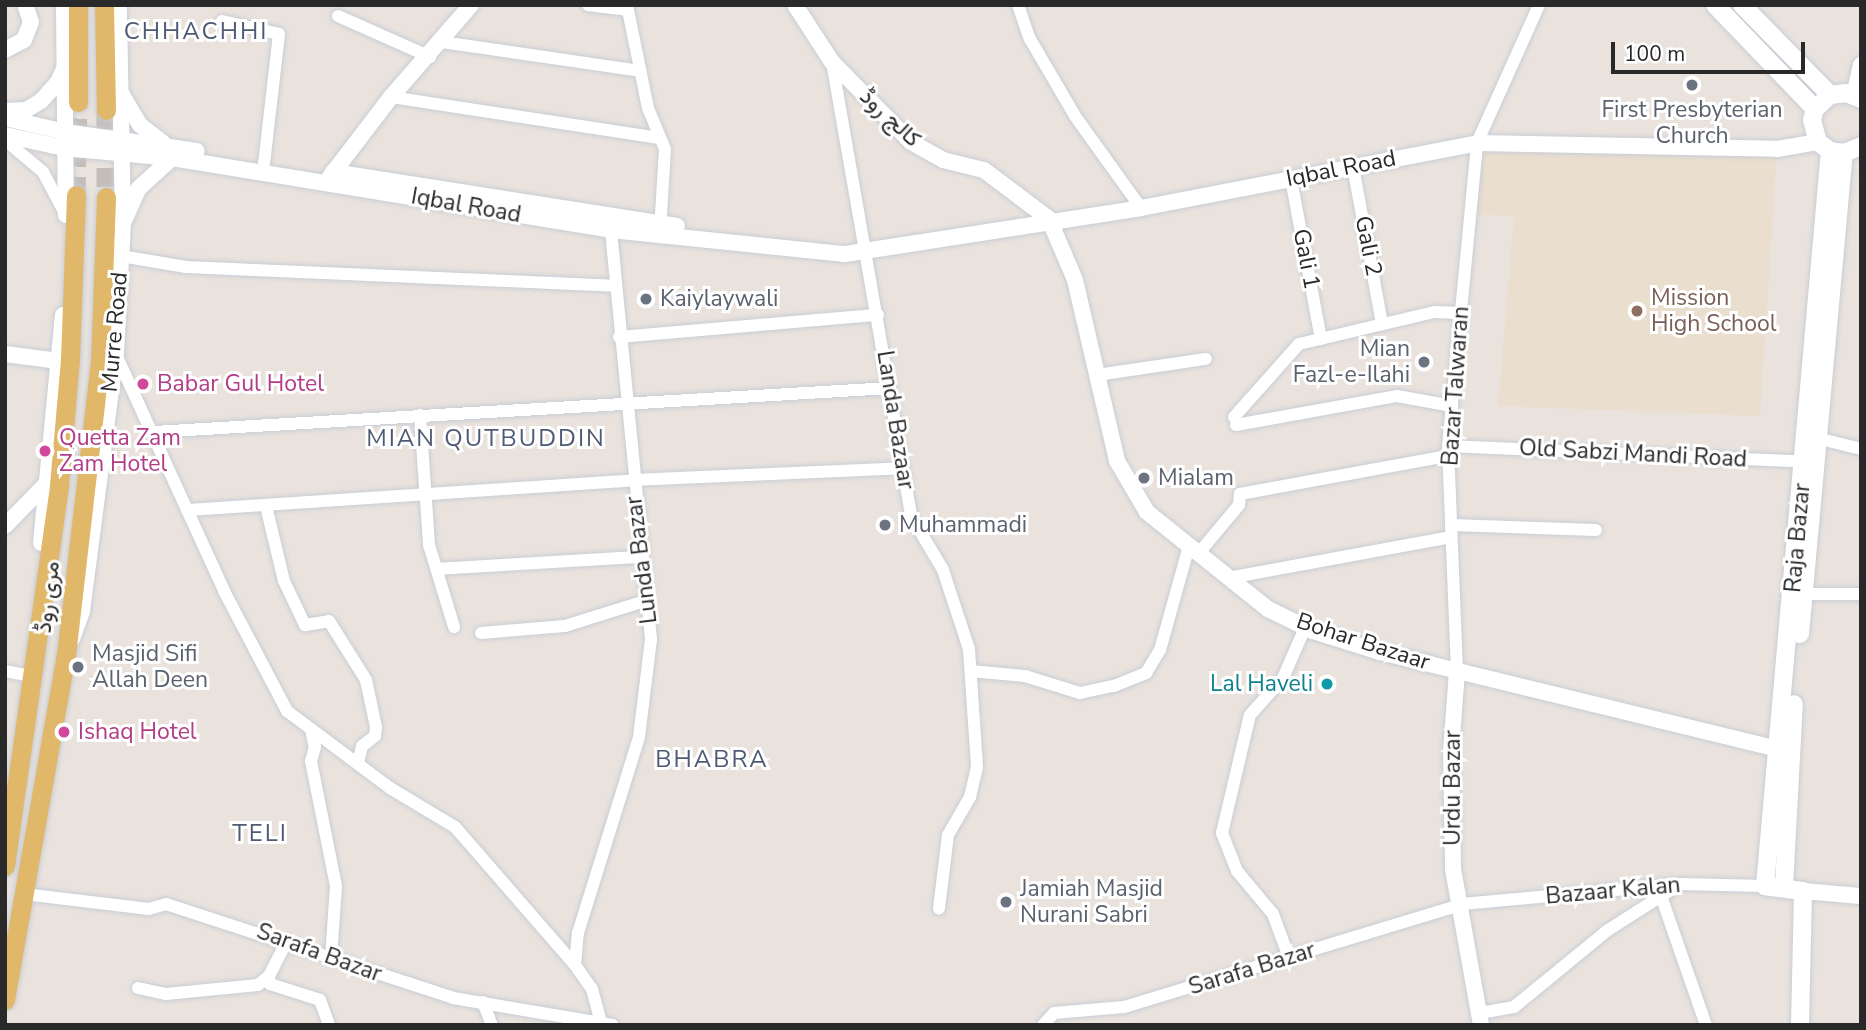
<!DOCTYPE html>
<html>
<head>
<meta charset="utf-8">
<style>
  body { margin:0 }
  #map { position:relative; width:1866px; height:1030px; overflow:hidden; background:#eae3dd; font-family:"Nunito Sans",Vazirmatn,sans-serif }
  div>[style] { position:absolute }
  .education>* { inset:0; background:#eadece }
  .primary-tunnel>* { height:19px; margin-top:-9.5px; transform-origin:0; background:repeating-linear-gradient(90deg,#c3beb9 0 19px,transparent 0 29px) }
  .roads { filter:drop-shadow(0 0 2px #c8cdd6) drop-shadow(0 0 2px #c8cdd6) }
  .minor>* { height:12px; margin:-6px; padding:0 6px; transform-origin:6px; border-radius:6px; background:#fff }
  .tertiary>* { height:16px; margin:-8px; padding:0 8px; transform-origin:8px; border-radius:8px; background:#fff }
  .secondary>* { height:18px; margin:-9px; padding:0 9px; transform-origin:9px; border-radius:9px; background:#fff }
  .primary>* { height:19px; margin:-9.5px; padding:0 9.5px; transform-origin:9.5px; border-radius:9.5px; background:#e1b86a }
  .dots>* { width:19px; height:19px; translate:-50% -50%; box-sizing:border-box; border:4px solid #fff; border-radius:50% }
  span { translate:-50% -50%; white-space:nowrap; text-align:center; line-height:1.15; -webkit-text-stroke:6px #fff; paint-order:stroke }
  .worship-label { font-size:23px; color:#5b616d }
  .left { translate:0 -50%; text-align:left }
  .right { translate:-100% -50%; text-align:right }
  .street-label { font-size:23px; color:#292929 }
  .education-label { font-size:23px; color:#785e54 }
  .hotel-label { font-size:23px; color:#b23c85 }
  .culture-label { font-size:23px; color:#0d838f }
  .neighbourhood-label { font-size:24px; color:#4f5a75; letter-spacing:2px }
  .frame { position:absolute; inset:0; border:7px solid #292929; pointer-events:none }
  .scale { position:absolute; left:1611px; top:42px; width:194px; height:32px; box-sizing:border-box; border:4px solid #292929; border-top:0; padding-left:9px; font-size:21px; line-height:24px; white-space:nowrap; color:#292929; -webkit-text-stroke:5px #fff; paint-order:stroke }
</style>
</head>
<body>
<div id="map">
  <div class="education">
    <div style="clip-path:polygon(1477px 143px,1777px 149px,1760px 416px,1498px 406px,1514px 216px,1470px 214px)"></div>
  </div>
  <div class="primary-tunnel">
    <div style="left:106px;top:110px;width:87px;rotate:90deg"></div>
    <div style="left:76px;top:195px;width:93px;rotate:-88.8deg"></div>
  </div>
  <div class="roads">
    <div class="minor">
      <div style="left:588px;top:5px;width:39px;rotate:7deg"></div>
      <div style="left:627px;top:5px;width:105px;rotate:78.5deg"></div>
      <div style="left:648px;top:108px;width:44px;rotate:67.5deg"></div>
      <div style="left:665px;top:149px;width:81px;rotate:93.5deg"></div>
      <div style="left:1018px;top:5px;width:36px;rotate:71deg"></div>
      <div style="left:1030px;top:39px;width:89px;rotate:59.7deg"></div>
      <div style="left:1075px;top:116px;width:113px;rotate:54.3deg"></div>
      <div style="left:338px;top:16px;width:101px;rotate:24deg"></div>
      <div style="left:222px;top:21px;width:58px;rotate:12.8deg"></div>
      <div style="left:279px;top:34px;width:130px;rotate:96.6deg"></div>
      <div style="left:442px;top:42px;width:200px;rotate:8.3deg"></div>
      <div style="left:832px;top:62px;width:461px;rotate:80.1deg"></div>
      <div style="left:911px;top:516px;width:63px;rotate:59.3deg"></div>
      <div style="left:943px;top:570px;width:83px;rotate:71.8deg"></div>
      <div style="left:969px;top:649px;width:118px;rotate:86.1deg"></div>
      <div style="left:977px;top:767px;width:31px;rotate:103deg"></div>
      <div style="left:970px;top:797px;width:44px;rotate:120.1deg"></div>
      <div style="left:948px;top:835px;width:74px;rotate:97deg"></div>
      <div style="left:391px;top:97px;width:272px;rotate:8.7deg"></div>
      <div style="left:5px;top:140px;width:50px;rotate:40.1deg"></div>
      <div style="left:43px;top:172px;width:43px;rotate:62.2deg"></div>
      <div style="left:1353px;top:167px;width:160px;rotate:79.5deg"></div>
      <div style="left:1291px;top:179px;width:163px;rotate:79.4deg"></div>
      <div style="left:121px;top:256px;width:66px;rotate:9.6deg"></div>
      <div style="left:186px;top:267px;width:429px;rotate:2.5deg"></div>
      <div style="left:619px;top:337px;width:260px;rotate:-4.9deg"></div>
      <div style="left:118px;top:359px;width:255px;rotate:65.4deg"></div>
      <div style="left:224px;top:591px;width:136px;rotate:62.3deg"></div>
      <div style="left:287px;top:711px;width:129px;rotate:36.8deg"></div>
      <div style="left:390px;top:788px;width:76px;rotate:31deg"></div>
      <div style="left:455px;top:827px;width:183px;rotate:49deg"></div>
      <div style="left:575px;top:965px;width:29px;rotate:55deg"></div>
      <div style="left:592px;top:989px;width:34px;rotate:75deg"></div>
      <div style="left:1097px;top:375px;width:110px;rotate:-8.4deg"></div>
      <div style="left:420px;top:415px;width:130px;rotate:86deg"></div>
      <div style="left:429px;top:545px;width:86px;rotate:73deg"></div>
      <div style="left:1234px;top:417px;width:98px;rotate:-48.3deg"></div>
      <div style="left:1299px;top:344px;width:139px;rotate:-13.3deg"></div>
      <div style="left:1434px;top:312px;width:27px;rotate:2deg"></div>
      <div style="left:1236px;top:425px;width:164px;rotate:-10.2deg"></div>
      <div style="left:1397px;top:396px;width:56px;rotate:10.3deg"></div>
      <div style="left:154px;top:432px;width:737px;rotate:-3.42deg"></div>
      <div style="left:1821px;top:439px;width:41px;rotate:14deg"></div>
      <div style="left:1448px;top:446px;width:360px;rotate:2.5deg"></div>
      <div style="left:266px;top:506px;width:77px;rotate:76.5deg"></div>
      <div style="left:284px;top:581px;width:49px;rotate:64.5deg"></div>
      <div style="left:305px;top:625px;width:24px;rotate:-9deg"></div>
      <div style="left:329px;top:621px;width:70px;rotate:57.9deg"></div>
      <div style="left:366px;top:680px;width:48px;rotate:78deg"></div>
      <div style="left:376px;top:727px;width:9px;rotate:96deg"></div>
      <div style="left:375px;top:736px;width:16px;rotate:142deg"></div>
      <div style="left:362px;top:746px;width:18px;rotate:103deg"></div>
      <div style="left:187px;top:510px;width:447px;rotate:-3.8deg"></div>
      <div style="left:633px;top:480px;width:270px;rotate:-2.5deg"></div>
      <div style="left:1451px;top:525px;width:145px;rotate:2deg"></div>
      <div style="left:1198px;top:554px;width:64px;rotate:-50.1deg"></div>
      <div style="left:1239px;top:505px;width:11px;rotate:-85deg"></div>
      <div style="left:1240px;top:494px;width:211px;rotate:-10.4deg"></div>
      <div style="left:437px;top:569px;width:203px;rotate:-3.4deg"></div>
      <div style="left:1228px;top:578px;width:227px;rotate:-10.4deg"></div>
      <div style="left:1806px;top:594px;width:55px"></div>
      <div style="left:481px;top:633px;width:84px;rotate:-4.8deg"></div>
      <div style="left:565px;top:626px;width:84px;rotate:-17.4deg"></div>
      <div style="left:5px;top:671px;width:26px;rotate:11deg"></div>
      <div style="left:971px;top:671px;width:54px;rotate:5.3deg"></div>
      <div style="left:1025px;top:676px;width:58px;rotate:17.2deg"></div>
      <div style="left:1080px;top:693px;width:35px;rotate:-12deg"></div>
      <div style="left:1114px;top:686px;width:35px;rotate:-22deg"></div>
      <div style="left:1146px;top:673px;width:27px;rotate:-59deg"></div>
      <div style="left:1160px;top:650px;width:108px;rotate:-74.4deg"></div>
      <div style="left:1457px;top:671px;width:225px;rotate:-92.3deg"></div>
      <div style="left:1448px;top:446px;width:304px;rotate:-84.5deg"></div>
      <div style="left:1477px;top:143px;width:151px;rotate:-65.8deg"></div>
      <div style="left:311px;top:730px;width:17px;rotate:77deg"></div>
      <div style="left:315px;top:747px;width:15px;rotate:106deg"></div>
      <div style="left:311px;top:761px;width:127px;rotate:78.7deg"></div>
      <div style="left:336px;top:886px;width:71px;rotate:94deg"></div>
      <div style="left:24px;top:894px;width:126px;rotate:6.8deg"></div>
      <div style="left:149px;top:909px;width:18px;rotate:-16deg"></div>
      <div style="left:166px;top:904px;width:302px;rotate:18.1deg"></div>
      <div style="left:453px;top:998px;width:162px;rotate:9.6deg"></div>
      <div style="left:1661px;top:896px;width:137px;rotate:70.8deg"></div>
      <div style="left:1290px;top:960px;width:49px;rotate:-110.3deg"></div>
      <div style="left:1273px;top:914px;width:56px;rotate:-129.9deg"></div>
      <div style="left:1237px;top:871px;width:41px;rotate:-111.5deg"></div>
      <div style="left:1222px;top:833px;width:121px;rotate:-76.7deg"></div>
      <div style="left:1250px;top:715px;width:50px;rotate:-48.3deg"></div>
      <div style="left:1283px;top:678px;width:55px;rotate:-66.3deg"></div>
      <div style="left:575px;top:965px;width:32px;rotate:-85deg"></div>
      <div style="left:578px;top:933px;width:205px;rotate:-72.7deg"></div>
      <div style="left:639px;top:737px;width:99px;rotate:-83deg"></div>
      <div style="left:651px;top:639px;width:411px;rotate:-95.6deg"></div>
      <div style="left:269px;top:976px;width:8px;rotate:83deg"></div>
      <div style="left:270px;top:984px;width:52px;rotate:17.7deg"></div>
      <div style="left:320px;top:1000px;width:27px;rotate:70deg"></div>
      <div style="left:138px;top:988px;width:29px;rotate:12deg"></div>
      <div style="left:166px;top:994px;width:92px;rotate:-5.6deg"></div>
      <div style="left:258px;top:985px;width:14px;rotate:-39deg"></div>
      <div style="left:269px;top:976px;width:39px;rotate:-63deg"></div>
      <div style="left:483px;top:1002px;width:25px;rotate:69deg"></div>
      <div style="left:1480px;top:1013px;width:35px;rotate:-10deg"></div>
      <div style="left:1514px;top:1007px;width:122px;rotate:-39.3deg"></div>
      <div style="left:1608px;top:930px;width:82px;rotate:-32.5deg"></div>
      <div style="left:1043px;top:1025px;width:16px;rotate:-47deg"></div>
      <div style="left:1054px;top:1013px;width:70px;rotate:-4.9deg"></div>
      <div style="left:1124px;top:1007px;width:353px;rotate:-16.9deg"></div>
      <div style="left:1462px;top:904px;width:220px;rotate:-5.2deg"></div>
      <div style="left:1681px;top:884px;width:84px;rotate:1.4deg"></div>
    </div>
    <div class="tertiary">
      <div style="left:64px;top:5px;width:210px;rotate:89.5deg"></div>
      <div style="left:795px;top:5px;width:68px;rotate:57deg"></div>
      <div style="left:832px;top:62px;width:112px;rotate:45.4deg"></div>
      <div style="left:911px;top:142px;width:37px;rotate:29deg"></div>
      <div style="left:943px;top:160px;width:42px;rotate:13.7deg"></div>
      <div style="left:984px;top:170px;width:81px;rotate:37deg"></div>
      <div style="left:1049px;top:219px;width:66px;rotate:66.9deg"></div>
      <div style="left:1075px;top:280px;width:186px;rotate:76.9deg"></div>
      <div style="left:1117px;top:461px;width:59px;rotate:59.5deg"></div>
      <div style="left:1147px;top:512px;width:155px;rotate:38.7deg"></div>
      <div style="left:1268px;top:609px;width:50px;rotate:26.1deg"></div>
      <div style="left:1313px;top:631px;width:70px;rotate:17.4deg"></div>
      <div style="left:1380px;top:652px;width:421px;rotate:13.7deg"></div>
      <div style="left:5px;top:50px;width:21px;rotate:-28deg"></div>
      <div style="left:24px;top:40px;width:19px;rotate:-69deg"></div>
      <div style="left:31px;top:22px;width:18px;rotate:-109deg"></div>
      <div style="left:118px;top:88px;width:43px;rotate:59.3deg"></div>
      <div style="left:140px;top:125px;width:29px;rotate:38deg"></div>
      <div style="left:1854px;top:95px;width:31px;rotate:-77deg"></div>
      <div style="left:5px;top:111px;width:21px;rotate:-3deg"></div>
      <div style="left:26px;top:110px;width:17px;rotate:-31deg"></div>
      <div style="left:41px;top:101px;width:25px;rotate:-48deg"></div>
      <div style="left:58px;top:82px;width:17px;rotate:-66deg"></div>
      <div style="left:5px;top:118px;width:62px;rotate:13.1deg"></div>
      <div style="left:65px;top:132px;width:133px;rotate:8.2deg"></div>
      <div style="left:5px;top:135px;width:60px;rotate:12.4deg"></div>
      <div style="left:64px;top:148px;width:108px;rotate:5.3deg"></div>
      <div style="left:172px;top:158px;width:445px;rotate:9.3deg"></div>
      <div style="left:611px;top:230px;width:235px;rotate:5.9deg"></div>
      <div style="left:845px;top:254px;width:300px;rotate:-8.8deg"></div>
      <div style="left:1141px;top:208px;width:342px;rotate:-10.9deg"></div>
      <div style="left:1477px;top:143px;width:300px;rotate:1.1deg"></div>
      <div style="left:1777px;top:149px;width:42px;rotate:-9.7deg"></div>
      <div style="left:333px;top:172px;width:348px;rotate:8.9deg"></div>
      <div style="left:329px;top:178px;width:102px;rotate:-52.6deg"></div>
      <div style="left:391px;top:97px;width:122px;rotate:-49deg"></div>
      <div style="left:124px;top:221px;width:36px;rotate:-66deg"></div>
      <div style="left:139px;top:188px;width:45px;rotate:-42.3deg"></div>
      <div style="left:5px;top:354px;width:54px;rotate:7.4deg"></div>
      <div style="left:5px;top:526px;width:62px;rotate:-45.7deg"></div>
      <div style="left:41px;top:543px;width:229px;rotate:-84.5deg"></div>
      <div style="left:72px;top:639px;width:30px;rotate:-70deg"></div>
      <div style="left:82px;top:611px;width:261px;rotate:-82.5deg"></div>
      <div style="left:116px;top:352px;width:129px;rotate:-86.9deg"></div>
      <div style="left:123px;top:223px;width:218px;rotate:-91.1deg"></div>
      <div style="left:1457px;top:671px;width:79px;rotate:94.3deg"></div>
      <div style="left:1451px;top:750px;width:119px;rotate:89deg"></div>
      <div style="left:1453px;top:869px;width:158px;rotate:79.8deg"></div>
      <div style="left:1803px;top:891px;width:58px;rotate:4.9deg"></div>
    </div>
    <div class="secondary">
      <div style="left:1715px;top:5px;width:144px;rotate:46.1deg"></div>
      <div style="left:1742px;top:5px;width:126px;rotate:45.6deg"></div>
      <div style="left:1861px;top:99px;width:16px;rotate:-158deg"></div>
      <div style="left:1846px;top:93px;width:16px;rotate:173deg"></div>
      <div style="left:1830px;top:95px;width:21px;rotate:137deg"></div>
      <div style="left:1815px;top:109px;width:11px;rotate:105deg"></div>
      <div style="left:1812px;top:120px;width:23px;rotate:75deg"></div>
      <div style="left:1818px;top:142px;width:15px;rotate:37deg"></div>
      <div style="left:1830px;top:151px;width:14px;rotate:8deg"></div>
      <div style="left:1844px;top:153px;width:18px;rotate:-22deg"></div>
      <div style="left:1800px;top:634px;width:483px;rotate:-84.8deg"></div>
      <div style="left:1784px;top:886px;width:182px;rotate:-86.9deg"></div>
      <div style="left:1800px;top:1025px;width:134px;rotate:-88.7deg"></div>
      <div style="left:1803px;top:891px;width:38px;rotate:-173deg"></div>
      <div style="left:1765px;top:886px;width:738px;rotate:-84.95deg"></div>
    </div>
    <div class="primary">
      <div style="left:78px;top:5px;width:97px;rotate:90deg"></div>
      <div style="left:104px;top:5px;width:105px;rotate:88.9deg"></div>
      <div style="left:5px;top:866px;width:385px;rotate:-81.9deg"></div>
      <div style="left:59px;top:485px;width:126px;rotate:-85deg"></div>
      <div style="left:70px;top:359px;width:164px;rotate:-87.9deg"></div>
      <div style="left:5px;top:1000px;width:350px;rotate:-80deg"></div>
      <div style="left:66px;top:655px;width:295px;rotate:-83.4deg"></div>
      <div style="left:100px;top:362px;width:165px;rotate:-87.9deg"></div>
    </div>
  </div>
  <div class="dots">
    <div style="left:1692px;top:85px;background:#6b7280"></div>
    <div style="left:646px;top:299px;background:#6b7280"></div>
    <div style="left:1637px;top:311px;background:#8d6e63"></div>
    <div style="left:1424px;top:362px;background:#6b7280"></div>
    <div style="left:143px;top:384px;background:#d1479c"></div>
    <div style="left:45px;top:451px;background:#d1479c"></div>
    <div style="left:1144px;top:478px;background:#6b7280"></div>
    <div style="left:885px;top:525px;background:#6b7280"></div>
    <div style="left:78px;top:667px;background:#6b7280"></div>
    <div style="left:1327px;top:684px;background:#0f9aa8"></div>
    <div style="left:64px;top:732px;background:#d1479c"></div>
    <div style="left:1006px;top:902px;background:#6b7280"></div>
  </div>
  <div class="worship-label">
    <span style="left:1692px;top:123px">First Presbyterian<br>Church</span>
    <span class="left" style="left:660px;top:299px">Kaiylaywali</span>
    <span class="right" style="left:1410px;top:362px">Mian<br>Fazl-e-Ilahi</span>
    <span class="left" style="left:1158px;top:478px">Mialam</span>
    <span class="left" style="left:899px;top:525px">Muhammadi</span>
    <span class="left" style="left:92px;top:667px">Masjid Sifi<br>Allah Deen</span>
    <span class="left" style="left:1020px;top:902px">Jamiah Masjid<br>Nurani Sabri</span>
  </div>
  <div class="street-label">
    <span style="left:890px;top:118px;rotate:43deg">کالج روڈ</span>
    <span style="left:1341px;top:169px;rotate:-11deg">Iqbal Road</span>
    <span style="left:466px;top:206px;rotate:10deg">Iqbal Road</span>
    <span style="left:1368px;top:246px;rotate:79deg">Gali 2</span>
    <span style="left:1306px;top:259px;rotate:79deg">Gali 1</span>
    <span style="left:115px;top:332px;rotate:-85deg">Murre Road</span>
    <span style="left:1456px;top:386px;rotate:-86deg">Bazar Talwaran</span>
    <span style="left:895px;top:420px;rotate:81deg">Landa Bazaar</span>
    <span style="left:1633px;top:454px;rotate:3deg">Old Sabzi Mandi Road</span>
    <span style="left:1798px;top:538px;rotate:-85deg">Raja Bazar</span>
    <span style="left:642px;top:560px;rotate:-97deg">Lunda Bazar</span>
    <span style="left:48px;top:597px;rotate:-83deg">مری روڈ</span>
    <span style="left:1363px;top:642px;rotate:18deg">Bohar Bazaar</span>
    <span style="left:1453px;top:788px;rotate:-90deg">Urdu Bazar</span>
    <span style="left:1613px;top:891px;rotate:-5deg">Bazaar Kalan</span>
    <span style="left:319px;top:953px;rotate:20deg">Sarafa Bazar</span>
    <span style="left:1252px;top:969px;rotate:-17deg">Sarafa Bazar</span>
  </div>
  <div class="education-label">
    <span class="left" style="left:1651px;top:311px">Mission<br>High School</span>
  </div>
  <div class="hotel-label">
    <span class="left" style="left:157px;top:384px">Babar Gul Hotel</span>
    <span class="left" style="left:59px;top:451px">Quetta Zam<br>Zam Hotel</span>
    <span class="left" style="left:78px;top:732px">Ishaq Hotel</span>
  </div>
  <div class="culture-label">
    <span class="right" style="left:1313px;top:684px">Lal Haveli</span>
  </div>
  <div class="neighbourhood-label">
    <span style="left:196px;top:32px">CHHACHHI</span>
    <span style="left:486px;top:439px">MIAN QUTBUDDIN</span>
    <span style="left:712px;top:760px">BHABRA</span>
    <span style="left:260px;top:834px">TELI</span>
  </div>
  <div class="frame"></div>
  <div class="scale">100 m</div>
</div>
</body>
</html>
